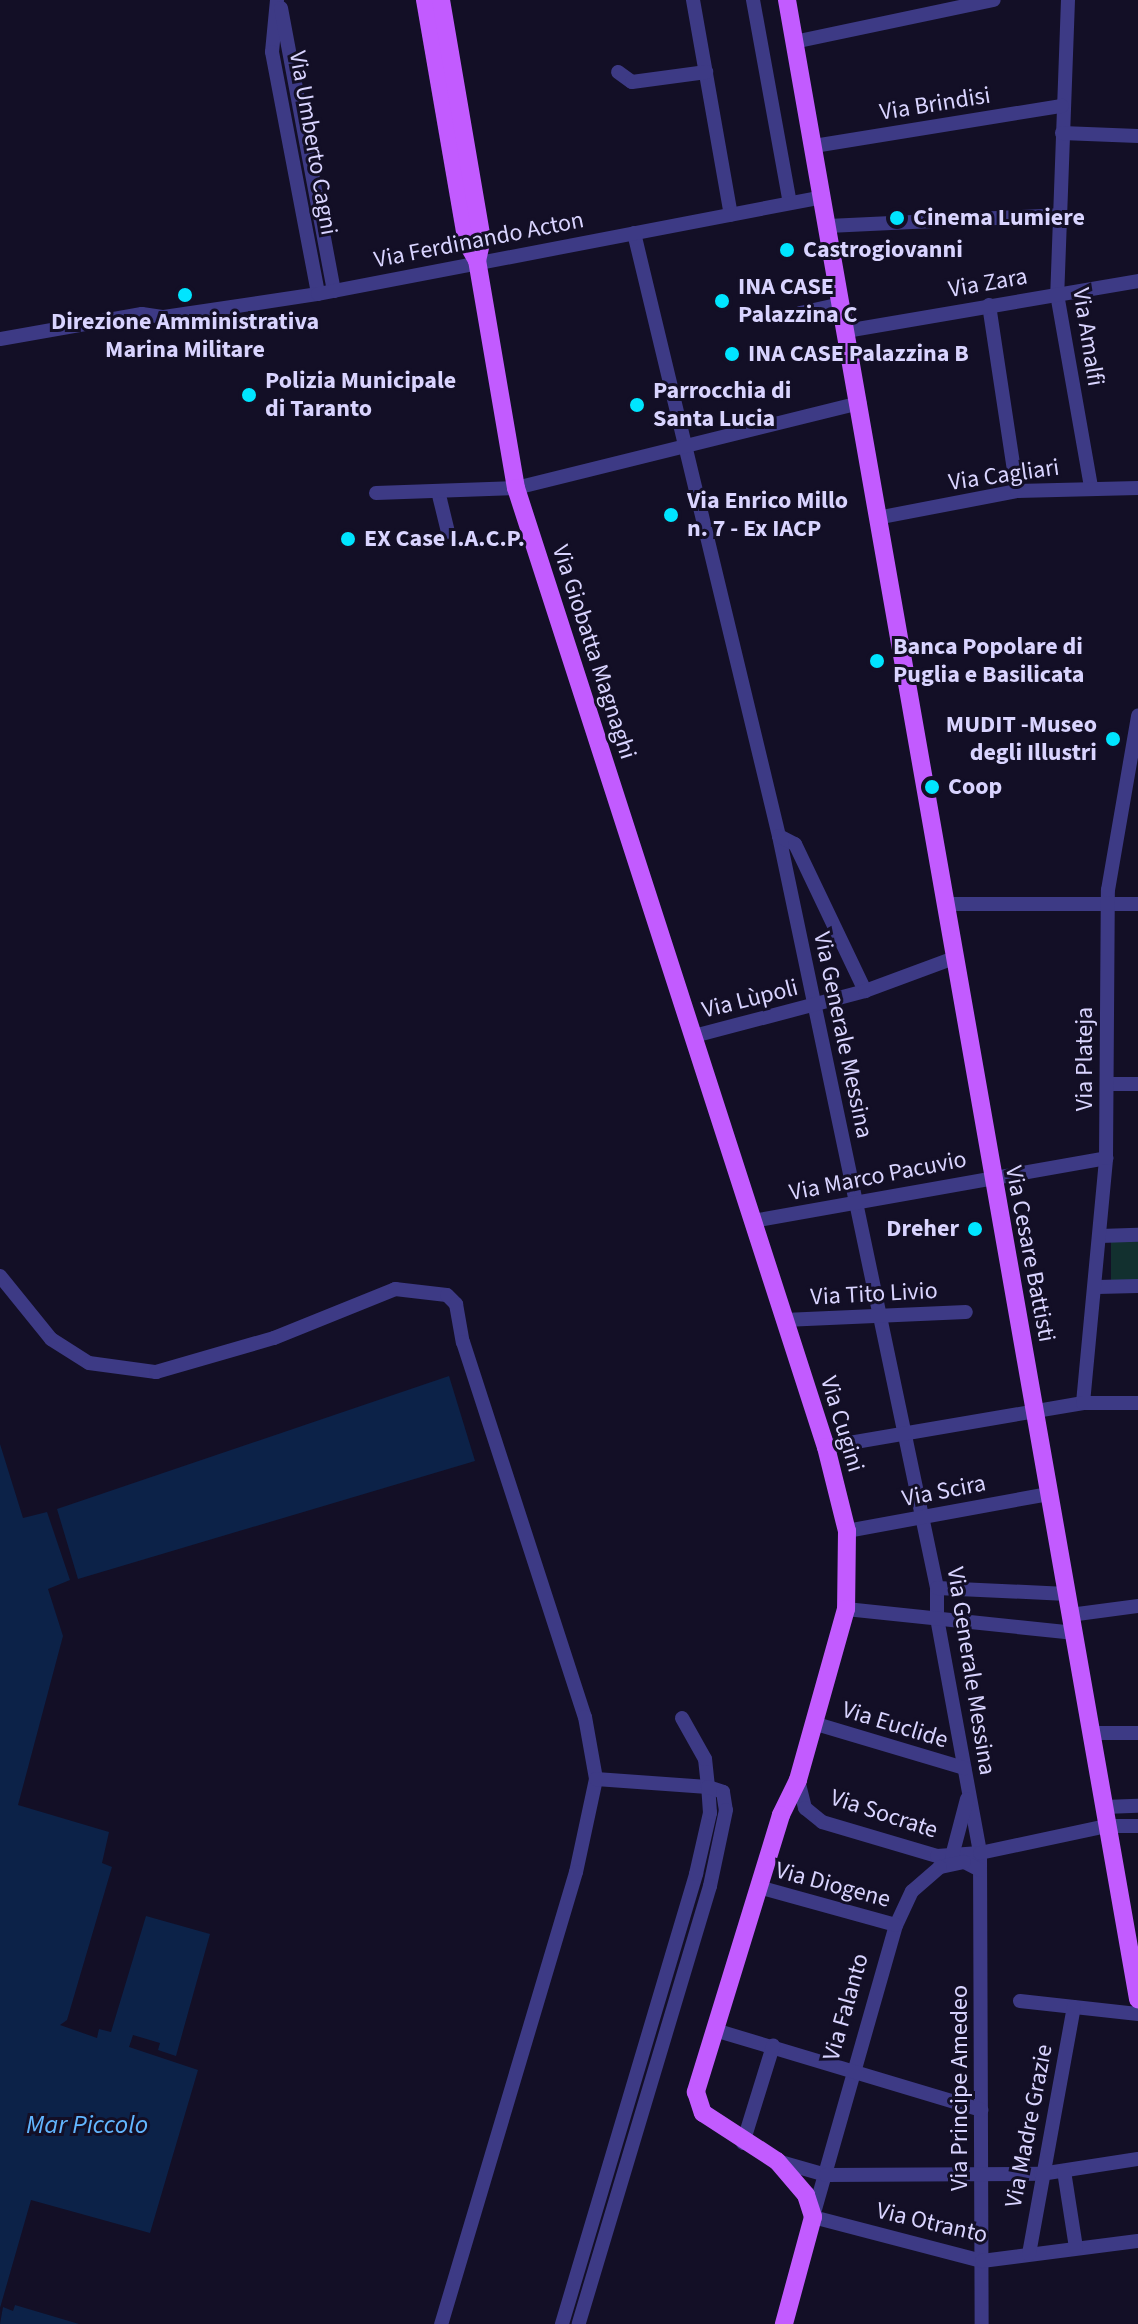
<!DOCTYPE html>
<html>
<head>
<meta charset="utf-8">
<style>
  body { margin:0 }
  #map { position:relative; width:1138px; height:2324px; overflow:hidden; background:#130f26; font-family:"Source Sans 3",sans-serif }
  div>[style] { position:absolute }
  .green>* { inset:0; background:#12302f; transform-origin:0 0 }
  .water>* { inset:0; background:#0c2248 }
  .minor>* { height:14px; margin:-7px; padding:0 7px; transform-origin:7px; border-radius:7px; background:#3d3a85 }
  .major>* { height:18px; margin:-9px; padding:0 9px; transform-origin:9px; border-radius:9px; background:#c25bff }
  .dots>* { width:22px; height:22px; translate:-50% -50%; box-sizing:border-box; border:4px solid #130f26; border-radius:50% }
  span { translate:-50% -50%; white-space:nowrap; text-align:center; line-height:1.15; -webkit-text-stroke:6px #130f26; paint-order:stroke }
  .street-label { font-size:24px; color:#d9d4ff }
  .poi-label { font-size:24px; color:#d9d4ff; font-weight:700 }
  .left { translate:0 -50%; text-align:left }
  .right { translate:-100% -50%; text-align:right }
  .water-label { font-size:26px; color:#62b6ff; font-style:italic }
</style>
</head>
<body>
<div id="map">
  <div class="green">
    <div style="left:1138px;top:1240px;width:41px;height:27px;rotate:90deg"></div>
  </div>
  <div class="water">
    <div style="clip-path:polygon(449px 1376px,475px 1461px,78px 1579px,57px 1509px)"></div>
    <div style="clip-path:polygon(0 1444px,23px 1518px,47px 1512px,70px 1580px,48px 1589px,63px 1636px,18px 1805px,109px 1832px,102px 1863px,112px 1867px,67px 2020px,60px 2025px,97px 2038px,99px 2029px,111px 2032px,146px 1916px,210px 1934px,176px 2056px,158px 2050px,160px 2043px,133px 2035px,129px 2047px,198px 2070px,150px 2233px,31px 2200px,0 2308px)"></div>
    <div style="clip-path:polygon(15px 2305px,79px 2324px,0 2324px,3px 2307px,13px 2311px)"></div>
  </div>
  <div class="minor">
    <div style="left:277px;top:0;width:52px;rotate:95.5deg"></div>
    <div style="left:272px;top:52px;width:246px;rotate:79.2deg"></div>
    <div style="left:693px;top:0;width:218px;rotate:80deg"></div>
    <div style="left:753px;top:0;width:206px;rotate:79.7deg"></div>
    <div style="left:1068px;top:0;width:294px;rotate:92.1deg"></div>
    <div style="left:1057px;top:294px;width:196px;rotate:80deg"></div>
    <div style="left:281px;top:8px;width:288px;rotate:79.4deg"></div>
    <div style="left:794px;top:42px;width:204px;rotate:-11.9deg"></div>
    <div style="left:618px;top:72px;width:17px;rotate:36deg"></div>
    <div style="left:632px;top:82px;width:75px;rotate:-7.7deg"></div>
    <div style="left:1062px;top:133px;width:76px;rotate:2.3deg"></div>
    <div style="left:814px;top:146px;width:251px;rotate:-9.2deg"></div>
    <div style="left:828px;top:226px;width:231px;rotate:-2.7deg"></div>
    <div style="left:634px;top:233px;width:620px;rotate:76.48deg"></div>
    <div style="left:779px;top:836px;width:768px;rotate:78.13deg"></div>
    <div style="left:937px;top:1588px;width:30px;rotate:90deg"></div>
    <div style="left:937px;top:1618px;width:239px;rotate:79.6deg"></div>
    <div style="left:980px;top:1853px;width:471px;rotate:89.8deg"></div>
    <div style="left:989px;top:305px;width:188px;rotate:81.4deg"></div>
    <div style="left:800px;top:313px;width:42px;rotate:-12.4deg"></div>
    <div style="left:846px;top:331px;width:296px;rotate:-9.7deg"></div>
    <div style="left:0;top:339px;width:144px;rotate:-10deg"></div>
    <div style="left:142px;top:314px;width:22px;rotate:8deg"></div>
    <div style="left:164px;top:317px;width:156px;rotate:-8.5deg"></div>
    <div style="left:318px;top:294px;width:514px;rotate:-10.87deg"></div>
    <div style="left:438px;top:491px;width:42px;rotate:76.3deg"></div>
    <div style="left:376px;top:493px;width:140px;rotate:-2deg"></div>
    <div style="left:516px;top:488px;width:354px;rotate:-13.9deg"></div>
    <div style="left:877px;top:518px;width:143px;rotate:-10.9deg"></div>
    <div style="left:1017px;top:491px;width:121px;rotate:-1.4deg"></div>
    <div style="left:779px;top:836px;width:18px;rotate:27deg"></div>
    <div style="left:795px;top:844px;width:163px;rotate:64.5deg"></div>
    <div style="left:945px;top:904px;width:193px"></div>
    <div style="left:694px;top:1036px;width:177px;rotate:-14.7deg"></div>
    <div style="left:865px;top:991px;width:95px;rotate:-20.3deg"></div>
    <div style="left:1107px;top:1084px;width:31px"></div>
    <div style="left:753px;top:1221px;width:359px;rotate:-10.1deg"></div>
    <div style="left:1100px;top:1236px;width:38px;rotate:-2deg"></div>
    <div style="left:0;top:1276px;width:81px;rotate:51deg"></div>
    <div style="left:51px;top:1339px;width:45px;rotate:32.3deg"></div>
    <div style="left:89px;top:1363px;width:68px;rotate:7.7deg"></div>
    <div style="left:156px;top:1372px;width:123px;rotate:-16.1deg"></div>
    <div style="left:274px;top:1338px;width:131px;rotate:-22deg"></div>
    <div style="left:395px;top:1289px;width:52px;rotate:6.6deg"></div>
    <div style="left:447px;top:1295px;width:13px;rotate:45deg"></div>
    <div style="left:456px;top:1304px;width:39px;rotate:80deg"></div>
    <div style="left:463px;top:1342px;width:394px;rotate:72deg"></div>
    <div style="left:585px;top:1717px;width:63px;rotate:79.9deg"></div>
    <div style="left:596px;top:1779px;width:95px;rotate:102.1deg"></div>
    <div style="left:576px;top:1872px;width:472px;rotate:106.6deg"></div>
    <div style="left:1097px;top:1287px;width:41px;rotate:-1.4deg"></div>
    <div style="left:784px;top:1320px;width:182px;rotate:-2.5deg"></div>
    <div style="left:1083px;top:1403px;width:246px;rotate:-84.6deg"></div>
    <div style="left:1106px;top:1158px;width:268px;rotate:-89.6deg"></div>
    <div style="left:1108px;top:890px;width:177px;rotate:-80.2deg"></div>
    <div style="left:826px;top:1447px;width:261px;rotate:-9.7deg"></div>
    <div style="left:1083px;top:1403px;width:55px"></div>
    <div style="left:847px;top:1531px;width:205px;rotate:-10.4deg"></div>
    <div style="left:937px;top:1588px;width:130px;rotate:2.6deg"></div>
    <div style="left:846px;top:1609px;width:228px;rotate:6deg"></div>
    <div style="left:1070px;top:1615px;width:69px;rotate:-7.5deg"></div>
    <div style="left:813px;top:1723px;width:158px;rotate:16.6deg"></div>
    <div style="left:1090px;top:1733px;width:48px"></div>
    <div style="left:596px;top:1779px;width:112px;rotate:4.1deg"></div>
    <div style="left:708px;top:1787px;width:28px;rotate:-96deg"></div>
    <div style="left:705px;top:1759px;width:47px;rotate:-119.3deg"></div>
    <div style="left:798px;top:1780px;width:29px;rotate:76deg"></div>
    <div style="left:805px;top:1808px;width:22px;rotate:39deg"></div>
    <div style="left:822px;top:1822px;width:120px;rotate:16.5deg"></div>
    <div style="left:937px;top:1856px;width:43px;rotate:-4deg"></div>
    <div style="left:980px;top:1853px;width:130px;rotate:-12deg"></div>
    <div style="left:1107px;top:1826px;width:31px"></div>
    <div style="left:1104px;top:1807px;width:34px;rotate:-2deg"></div>
    <div style="left:952px;top:1856px;width:59px;rotate:-75.3deg"></div>
    <div style="left:980px;top:1870px;width:18px;rotate:-153deg"></div>
    <div style="left:964px;top:1862px;width:25px;rotate:168deg"></div>
    <div style="left:940px;top:1867px;width:37px;rotate:139deg"></div>
    <div style="left:912px;top:1891px;width:38px;rotate:115deg"></div>
    <div style="left:896px;top:1925px;width:304px;rotate:105.9deg"></div>
    <div style="left:813px;top:2217px;width:175px;rotate:14.6deg"></div>
    <div style="left:982px;top:2261px;width:157px;rotate:-7.3deg"></div>
    <div style="left:758px;top:1887px;width:143px;rotate:15.4deg"></div>
    <div style="left:1020px;top:2001px;width:119px;rotate:6.3deg"></div>
    <div style="left:718px;top:2031px;width:275px;rotate:16.7deg"></div>
    <div style="left:743px;top:2143px;width:102px;rotate:-72.8deg"></div>
    <div style="left:777px;top:2161px;width:51px;rotate:15.9deg"></div>
    <div style="left:826px;top:2175px;width:215px;rotate:-0.3deg"></div>
    <div style="left:1041px;top:2174px;width:98px;rotate:-8.8deg"></div>
    <div style="left:1064px;top:2171px;width:78px;rotate:81.1deg"></div>
    <div style="left:1029px;top:2254px;width:251px;rotate:-79.7deg"></div>
    <div style="left:562px;top:2324px;width:470px;rotate:-73.4deg"></div>
    <div style="left:696px;top:1874px;width:63px;rotate:-77.1deg"></div>
    <div style="left:710px;top:1813px;width:26px;rotate:-94deg"></div>
    <div style="left:708px;top:1787px;width:16px;rotate:18deg"></div>
    <div style="left:723px;top:1792px;width:18px;rotate:81deg"></div>
    <div style="left:726px;top:1810px;width:78px;rotate:101.9deg"></div>
    <div style="left:710px;top:1886px;width:457px;rotate:106.7deg"></div>
  </div>
  <div class="major">
    <div style="left:425px;top:0;width:247px;rotate:80.2deg"></div>
    <div style="left:467px;top:243px;width:20px;rotate:60deg"></div>
    <div style="left:441px;top:0;width:242px;rotate:80.3deg"></div>
    <div style="left:482px;top:239px;width:22px;rotate:103deg"></div>
    <div style="left:477px;top:260px;width:231px;rotate:80.3deg"></div>
    <div style="left:516px;top:488px;width:1008px;rotate:72.09deg"></div>
    <div style="left:826px;top:1447px;width:87px;rotate:76deg"></div>
    <div style="left:847px;top:1531px;width:78px;rotate:90.7deg"></div>
    <div style="left:846px;top:1609px;width:178px;rotate:105.7deg"></div>
    <div style="left:798px;top:1780px;width:39px;rotate:116deg"></div>
    <div style="left:781px;top:1815px;width:290px;rotate:107.1deg"></div>
    <div style="left:696px;top:2092px;width:22px;rotate:72deg"></div>
    <div style="left:703px;top:2113px;width:88px;rotate:33deg"></div>
    <div style="left:777px;top:2161px;width:45px;rotate:49.5deg"></div>
    <div style="left:806px;top:2195px;width:23px;rotate:72deg"></div>
    <div style="left:813px;top:2217px;width:111px;rotate:105.2deg"></div>
    <div style="left:787px;top:0;width:2030px;rotate:80.04deg"></div>
  </div>
  <div class="dots">
    <div style="left:897px;top:218px;background:#00e5ff"></div>
    <div style="left:787px;top:250px;background:#00e5ff"></div>
    <div style="left:185px;top:295px;background:#00e5ff"></div>
    <div style="left:722px;top:301px;background:#00e5ff"></div>
    <div style="left:732px;top:354px;background:#00e5ff"></div>
    <div style="left:249px;top:395px;background:#00e5ff"></div>
    <div style="left:637px;top:405px;background:#00e5ff"></div>
    <div style="left:671px;top:515px;background:#00e5ff"></div>
    <div style="left:348px;top:539px;background:#00e5ff"></div>
    <div style="left:877px;top:661px;background:#00e5ff"></div>
    <div style="left:1113px;top:739px;background:#00e5ff"></div>
    <div style="left:932px;top:787px;background:#00e5ff"></div>
    <div style="left:975px;top:1229px;background:#00e5ff"></div>
  </div>
  <div class="street-label">
    <span style="left:935px;top:104px;rotate:-9deg">Via Brindisi</span>
    <span style="left:313px;top:143px;rotate:80deg">Via Umberto Cagni</span>
    <span style="left:479px;top:240px;rotate:-11deg">Via Ferdinando Acton</span>
    <span style="left:988px;top:283px;rotate:-10deg">Via Zara</span>
    <span style="left:1088px;top:337px;rotate:81deg">Via Amalfi</span>
    <span style="left:1004px;top:475px;rotate:-8deg">Via Cagliari</span>
    <span style="left:594px;top:652px;rotate:72deg">Via Giobatta Magnaghi</span>
    <span style="left:750px;top:999px;rotate:-14deg">Via Lùpoli</span>
    <span style="left:843px;top:1035px;rotate:78deg">Via Generale Messina</span>
    <span style="left:1085px;top:1059px;rotate:-90deg">Via Plateja</span>
    <span style="left:878px;top:1176px;rotate:-11deg">Via Marco Pacuvio</span>
    <span style="left:1030px;top:1254px;rotate:79deg">Via Cesare Battisti</span>
    <span style="left:874px;top:1294px;rotate:-3deg">Via Tito Livio</span>
    <span style="left:842px;top:1424px;rotate:73deg">Via Cugini</span>
    <span style="left:944px;top:1491px;rotate:-11deg">Via Scira</span>
    <span style="left:971px;top:1671px;rotate:81deg">Via Generale Messina</span>
    <span style="left:895px;top:1725px;rotate:17deg">Via Euclide</span>
    <span style="left:884px;top:1814px;rotate:18deg">Via Socrate</span>
    <span style="left:833px;top:1885px;rotate:15deg">Via Diogene</span>
    <span style="left:846px;top:2007px;rotate:-74deg">Via Falanto</span>
    <span style="left:960px;top:2088px;rotate:-90deg">Via Principe Amedeo</span>
    <span style="left:1029px;top:2126px;rotate:-79deg">Via Madre Grazie</span>
    <span style="left:932px;top:2223px;rotate:13deg">Via Otranto</span>
  </div>
  <div class="poi-label">
    <span class="left" style="left:913px;top:218px">Cinema Lumiere</span>
    <span class="left" style="left:803px;top:250px">Castrogiovanni</span>
    <span class="left" style="left:738px;top:301px">INA CASE<br>Palazzina C</span>
    <span style="left:185px;top:336px">Direzione Amministrativa<br>Marina Militare</span>
    <span class="left" style="left:748px;top:354px">INA CASE Palazzina B</span>
    <span class="left" style="left:265px;top:395px">Polizia Municipale<br>di Taranto</span>
    <span class="left" style="left:653px;top:405px">Parrocchia di<br>Santa Lucia</span>
    <span class="left" style="left:687px;top:515px">Via Enrico Millo<br>n. 7 - Ex IACP</span>
    <span class="left" style="left:364px;top:539px">EX Case I.A.C.P.</span>
    <span class="left" style="left:893px;top:661px">Banca Popolare di<br>Puglia e Basilicata</span>
    <span class="right" style="left:1097px;top:739px">MUDIT -Museo<br>degli Illustri</span>
    <span class="left" style="left:948px;top:787px">Coop</span>
    <span class="right" style="left:959px;top:1229px">Dreher</span>
  </div>
  <div class="water-label">
    <span style="left:87px;top:2125px">Mar Piccolo</span>
  </div>
</div>
</body>
</html>
